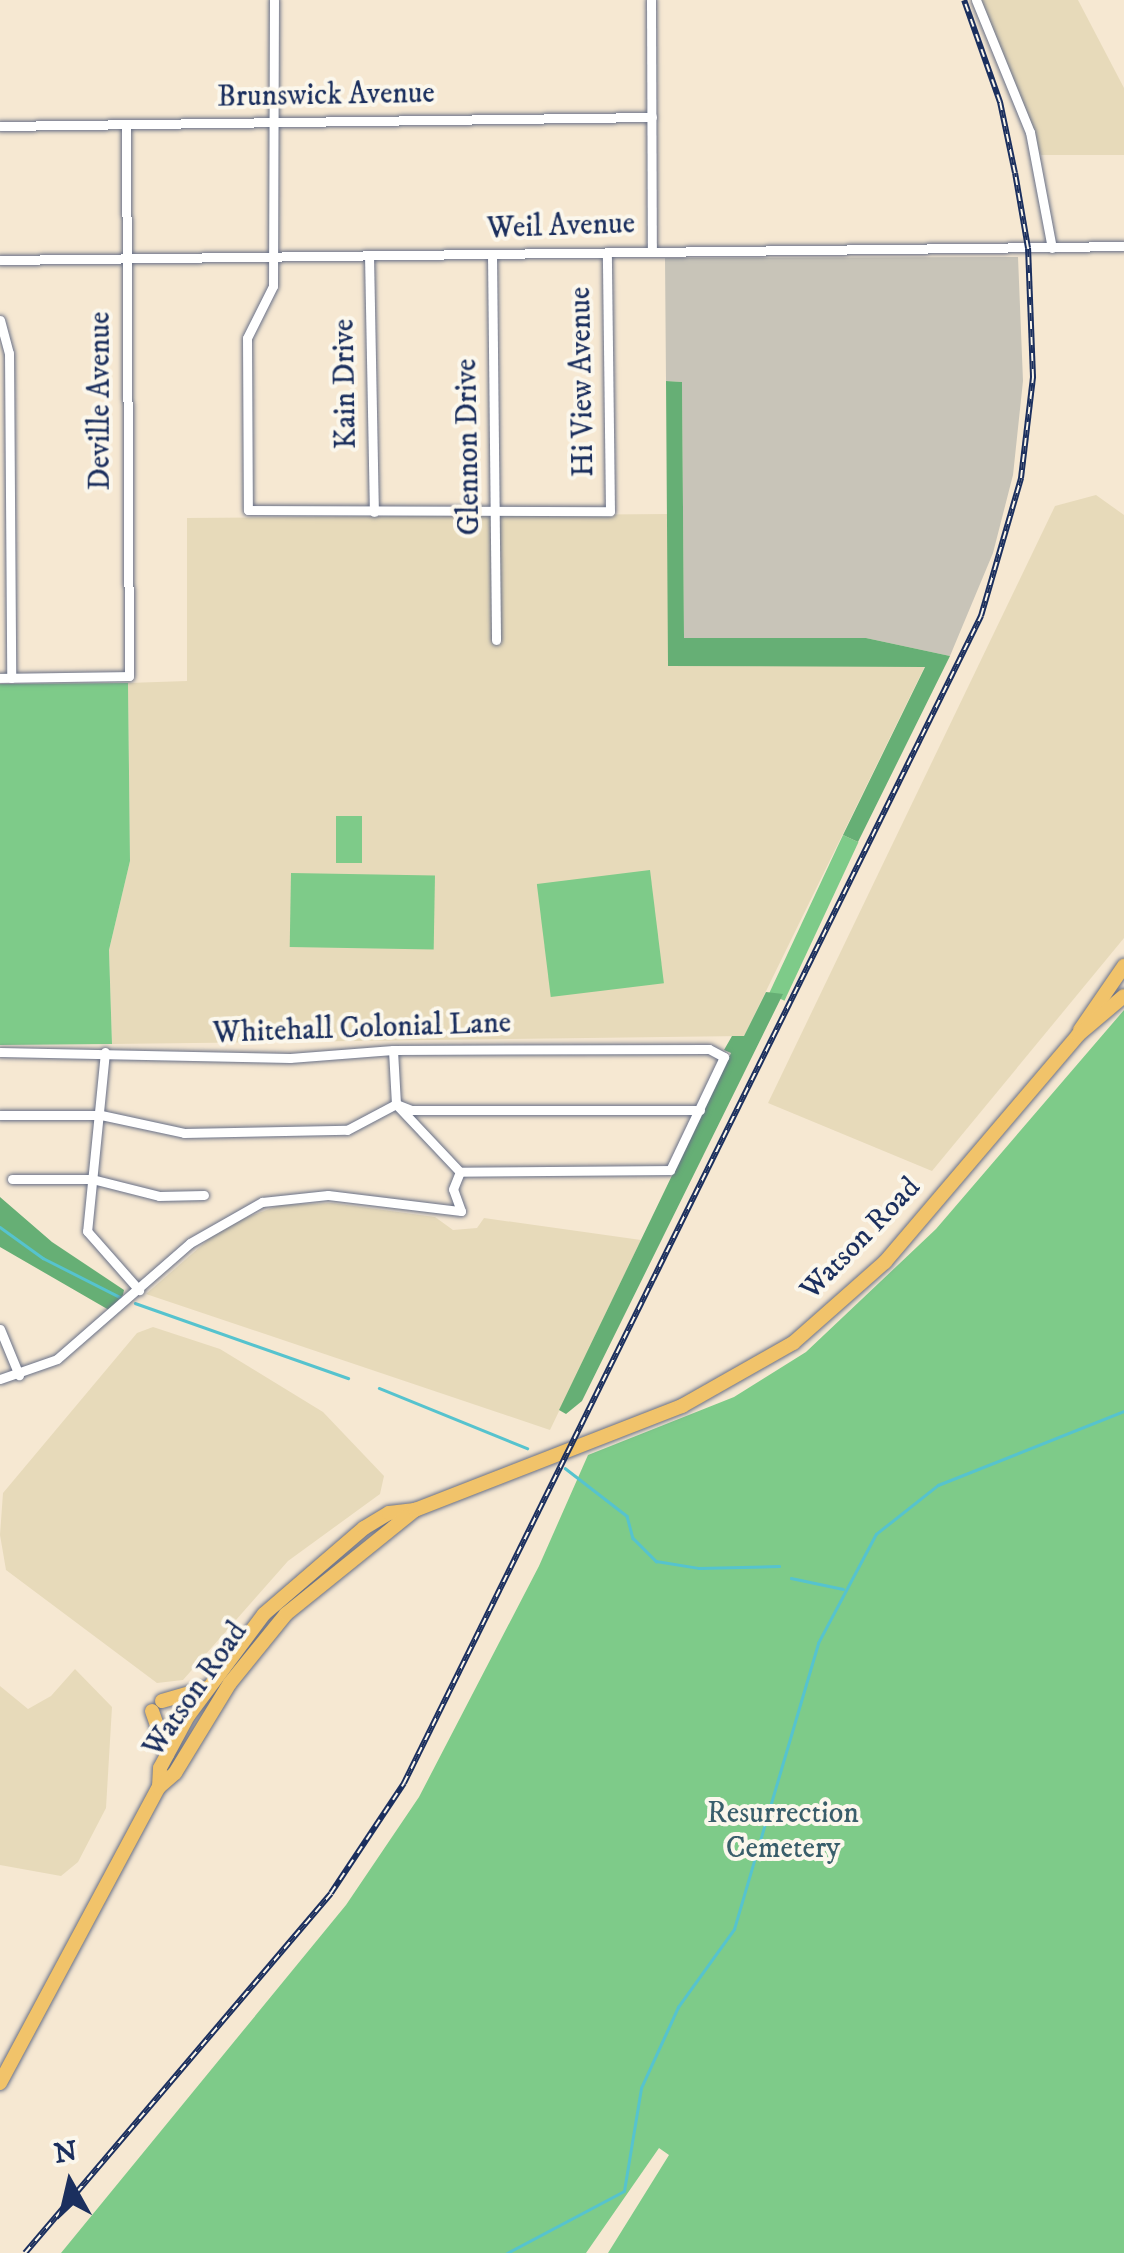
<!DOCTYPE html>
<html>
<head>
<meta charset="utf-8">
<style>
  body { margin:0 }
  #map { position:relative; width:1124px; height:2253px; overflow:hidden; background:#f6e8d2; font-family:"IM FELL DW Pica",serif }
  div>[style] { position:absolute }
  .built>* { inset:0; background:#e7daba }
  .industrial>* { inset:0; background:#c8c4b8 }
  .green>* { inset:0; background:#7ecb89; transform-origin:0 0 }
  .forest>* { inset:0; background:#66af75 }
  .stream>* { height:2.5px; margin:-1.25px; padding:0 1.25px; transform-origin:1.25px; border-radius:1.25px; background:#56c3ce }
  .roads { filter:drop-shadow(0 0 2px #687087) drop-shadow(0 0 2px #687087) }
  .street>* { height:9px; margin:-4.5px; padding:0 4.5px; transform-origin:4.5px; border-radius:4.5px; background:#fff }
  .primary>* { height:14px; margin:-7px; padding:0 7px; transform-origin:7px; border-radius:7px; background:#f1c36a }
  .rail>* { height:6px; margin-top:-3px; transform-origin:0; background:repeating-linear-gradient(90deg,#fbf7ec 0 8px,#1b2f5e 0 16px); box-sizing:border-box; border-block:2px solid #1b2f5e }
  span { translate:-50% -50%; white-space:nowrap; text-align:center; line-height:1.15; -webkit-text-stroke:8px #fbf7ec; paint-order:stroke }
  .street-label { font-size:30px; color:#1b2f5e }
  .park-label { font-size:30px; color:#395e6b }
  .north { position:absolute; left:20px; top:2133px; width:100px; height:100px; -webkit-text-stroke:8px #fbf7ec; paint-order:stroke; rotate:352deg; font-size:28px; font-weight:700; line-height:40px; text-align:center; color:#1b2f5e }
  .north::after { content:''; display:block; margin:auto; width:35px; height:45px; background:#1b2f5e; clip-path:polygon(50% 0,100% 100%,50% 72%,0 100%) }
</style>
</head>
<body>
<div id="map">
  <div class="built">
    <div style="clip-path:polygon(980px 0,1078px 0,1124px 88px,1124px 155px,1041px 155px)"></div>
    <div style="clip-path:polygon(1096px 495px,1124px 515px,1124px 938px,932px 1171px,768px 1103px,1055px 506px)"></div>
    <div style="clip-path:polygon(668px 514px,669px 666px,925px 666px,744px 1036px,112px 1044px,109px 950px,130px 861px,128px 683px,187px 681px,187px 518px)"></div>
    <div style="clip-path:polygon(332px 1203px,435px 1217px,453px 1230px,477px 1228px,484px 1218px,641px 1240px,550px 1430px,146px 1294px,224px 1226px,280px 1205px)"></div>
    <div style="clip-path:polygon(153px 1327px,220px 1349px,323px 1412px,384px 1476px,380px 1494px,288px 1561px,183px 1680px,157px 1683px,6px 1570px,0 1535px,3px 1493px,137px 1333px)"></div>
    <div style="clip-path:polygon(75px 1669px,112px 1707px,106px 1808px,78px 1862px,61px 1876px,0 1865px,0 1686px,28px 1709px,51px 1696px)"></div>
  </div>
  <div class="industrial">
    <div style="clip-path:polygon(1018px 257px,1023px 381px,1013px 475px,993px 553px,950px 656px,866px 638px,684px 638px,682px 382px,666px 381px,665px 258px)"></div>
  </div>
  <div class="green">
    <div style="clip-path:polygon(128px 683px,130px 861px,109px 950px,112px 1044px,0 1045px,0 684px)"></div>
    <div style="left:336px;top:816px;width:26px;height:47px"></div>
    <div style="left:843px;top:835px;width:17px;height:175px;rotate:25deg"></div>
    <div style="left:650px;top:870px;width:114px;height:114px;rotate:83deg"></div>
    <div style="left:291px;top:873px;width:144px;height:74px;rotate:1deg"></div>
    <div style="clip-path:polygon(1124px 1010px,1124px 2253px,608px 2253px,669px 2155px,659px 2148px,586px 2253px,61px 2253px,346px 1905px,419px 1797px,539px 1566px,588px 1455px,734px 1397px,806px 1352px,936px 1229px)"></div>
  </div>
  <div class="forest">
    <div style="clip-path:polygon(666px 381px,682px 382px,684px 638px,866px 638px,950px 656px,858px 842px,843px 835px,925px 667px,668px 666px)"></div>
    <div style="clip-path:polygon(766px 992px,783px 994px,582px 1401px,566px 1414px,559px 1410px,731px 1053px,724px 1050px,732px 1036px,744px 1036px)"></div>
    <div style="clip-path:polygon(0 1197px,52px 1242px,124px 1290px,123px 1295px,109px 1310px,0 1247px)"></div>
  </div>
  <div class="stream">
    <div style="left:0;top:1227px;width:53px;rotate:35.8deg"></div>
    <div style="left:43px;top:1258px;width:86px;rotate:26.9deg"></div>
    <div style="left:135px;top:1303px;width:226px;rotate:19.4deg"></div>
    <div style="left:379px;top:1388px;width:160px;rotate:22.1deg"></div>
    <div style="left:565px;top:1468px;width:78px;rotate:37.7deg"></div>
    <div style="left:627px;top:1516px;width:23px;rotate:75deg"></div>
    <div style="left:633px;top:1538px;width:33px;rotate:45deg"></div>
    <div style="left:656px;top:1561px;width:44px;rotate:9.2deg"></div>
    <div style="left:699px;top:1568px;width:80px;rotate:-1.4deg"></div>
    <div style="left:791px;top:1578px;width:53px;rotate:11.9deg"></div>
    <div style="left:507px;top:2253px;width:132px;rotate:-27.9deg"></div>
    <div style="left:624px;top:2191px;width:104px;rotate:-80.6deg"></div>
    <div style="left:641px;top:2088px;width:89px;rotate:-65.4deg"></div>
    <div style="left:678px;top:2007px;width:96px;rotate:-54.3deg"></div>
    <div style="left:734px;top:1929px;width:298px;rotate:-73.6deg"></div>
    <div style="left:818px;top:1643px;width:123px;rotate:-62deg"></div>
    <div style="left:876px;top:1534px;width:79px;rotate:-38.3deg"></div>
    <div style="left:938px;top:1485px;width:200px;rotate:-21.7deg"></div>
  </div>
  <div class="roads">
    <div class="street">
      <div style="left:274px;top:0;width:286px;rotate:90.2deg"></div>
      <div style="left:273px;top:286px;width:58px;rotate:116.6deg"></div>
      <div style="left:247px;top:338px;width:172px;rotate:89.7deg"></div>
      <div style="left:248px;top:510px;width:362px;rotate:0.2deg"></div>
      <div style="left:610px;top:511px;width:258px;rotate:-90.7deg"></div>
      <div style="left:651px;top:0;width:250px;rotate:89.8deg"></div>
      <div style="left:976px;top:0;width:143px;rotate:67.8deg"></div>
      <div style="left:1030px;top:132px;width:118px;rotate:79.3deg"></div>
      <div style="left:0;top:126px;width:652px;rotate:-0.79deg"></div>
      <div style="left:492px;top:254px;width:386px;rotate:89.4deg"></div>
      <div style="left:369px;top:255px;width:257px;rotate:88.9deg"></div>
      <div style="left:0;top:260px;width:1124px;rotate:-0.71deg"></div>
      <div style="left:0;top:320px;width:34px;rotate:75deg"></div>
      <div style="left:9px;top:353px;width:325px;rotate:89.6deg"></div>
      <div style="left:0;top:678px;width:129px;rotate:-0.9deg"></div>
      <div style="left:129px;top:676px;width:551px;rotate:-90.31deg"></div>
      <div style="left:0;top:1052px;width:290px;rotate:1.2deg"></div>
      <div style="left:290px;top:1058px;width:103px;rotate:-4.4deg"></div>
      <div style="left:393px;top:1050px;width:316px;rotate:-0.2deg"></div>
      <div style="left:709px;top:1049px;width:17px;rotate:28deg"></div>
      <div style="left:724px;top:1057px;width:125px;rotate:115.5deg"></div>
      <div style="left:670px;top:1170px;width:210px;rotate:179.5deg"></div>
      <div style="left:460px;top:1172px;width:93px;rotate:-133.3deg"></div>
      <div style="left:396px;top:1104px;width:54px;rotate:-93.2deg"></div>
      <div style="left:105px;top:1052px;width:180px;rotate:95.7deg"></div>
      <div style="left:87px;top:1231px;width:79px;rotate:48.6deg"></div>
      <div style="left:0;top:1115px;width:101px"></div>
      <div style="left:101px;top:1115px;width:85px;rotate:12.2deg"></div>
      <div style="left:184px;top:1133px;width:163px;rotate:-1.1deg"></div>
      <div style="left:347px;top:1130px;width:55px;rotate:-28deg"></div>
      <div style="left:396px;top:1104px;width:17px;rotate:21deg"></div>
      <div style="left:412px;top:1110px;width:288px"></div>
      <div style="left:12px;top:1179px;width:80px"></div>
      <div style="left:92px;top:1179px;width:69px;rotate:14.2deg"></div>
      <div style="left:159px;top:1196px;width:45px;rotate:-1.3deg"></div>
      <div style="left:0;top:1329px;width:50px;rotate:67.6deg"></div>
      <div style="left:0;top:1379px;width:60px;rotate:-19.3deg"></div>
      <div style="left:57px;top:1359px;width:176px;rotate:-41.1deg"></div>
      <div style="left:190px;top:1243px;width:83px;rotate:-29.7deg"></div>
      <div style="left:262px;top:1202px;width:66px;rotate:-6.1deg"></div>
      <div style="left:328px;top:1195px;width:134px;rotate:6.9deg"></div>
      <div style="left:461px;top:1211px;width:23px;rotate:-110deg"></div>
      <div style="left:453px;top:1189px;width:18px;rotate:-68deg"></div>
    </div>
    <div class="primary">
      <div style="left:1080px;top:1030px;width:78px;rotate:-55.5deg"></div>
      <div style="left:162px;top:1701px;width:47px;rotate:-16.1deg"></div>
      <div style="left:152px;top:1711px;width:46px;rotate:70.8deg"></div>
      <div style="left:159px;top:1787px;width:19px;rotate:-87deg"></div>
      <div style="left:160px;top:1768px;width:59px;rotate:-61.7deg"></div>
      <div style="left:188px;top:1716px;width:127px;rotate:-53.3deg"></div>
      <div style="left:264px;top:1614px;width:132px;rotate:-40.7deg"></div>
      <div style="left:364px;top:1528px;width:29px;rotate:-31deg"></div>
      <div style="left:389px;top:1513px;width:26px;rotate:-7deg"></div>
      <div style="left:0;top:2083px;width:336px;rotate:-61.8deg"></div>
      <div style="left:159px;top:1787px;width:21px;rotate:-41deg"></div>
      <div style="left:175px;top:1773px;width:105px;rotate:-58.6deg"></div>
      <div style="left:230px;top:1683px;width:89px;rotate:-50.9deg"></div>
      <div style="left:286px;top:1614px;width:166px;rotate:-38.9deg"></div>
      <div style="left:415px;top:1510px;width:287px;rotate:-21.3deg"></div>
      <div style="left:682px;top:1406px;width:128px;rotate:-29.6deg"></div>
      <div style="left:793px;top:1343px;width:123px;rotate:-41.4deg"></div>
      <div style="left:885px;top:1262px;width:298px;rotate:-49.6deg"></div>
      <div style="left:1078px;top:1035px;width:60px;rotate:-40.3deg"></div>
    </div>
  </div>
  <div class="rail">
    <div style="left:25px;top:2253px;width:472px;rotate:-49.6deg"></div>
    <div style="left:331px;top:1893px;width:132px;rotate:-56.4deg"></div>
    <div style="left:404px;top:1783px;width:1302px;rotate:-63.69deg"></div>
    <div style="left:981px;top:616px;width:144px;rotate:-73.8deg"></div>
    <div style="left:1021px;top:478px;width:102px;rotate:-83.2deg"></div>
    <div style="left:1033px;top:377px;width:129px;rotate:-92.2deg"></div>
    <div style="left:1028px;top:248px;width:76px;rotate:-99.8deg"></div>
    <div style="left:1015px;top:173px;width:73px;rotate:-101.9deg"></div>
    <div style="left:1000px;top:102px;width:108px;rotate:-109.4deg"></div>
  </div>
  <div class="street-label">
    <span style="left:326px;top:96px;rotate:-1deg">Brunswick Avenue</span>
    <span style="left:561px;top:227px;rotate:-2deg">Weil Avenue</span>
    <span style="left:583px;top:382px;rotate:-91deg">Hi View Avenue</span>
    <span style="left:346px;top:384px;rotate:-91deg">Kain Drive</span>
    <span style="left:101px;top:401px;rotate:-90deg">Deville Avenue</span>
    <span style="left:469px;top:447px;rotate:-91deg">Glennon Drive</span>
    <span style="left:362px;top:1029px;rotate:-2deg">Whitehall Colonial Lane</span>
    <span style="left:861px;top:1239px;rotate:-46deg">Watson Road</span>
    <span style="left:196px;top:1690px;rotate:-55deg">Watson Road</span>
  </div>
  <div class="park-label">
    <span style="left:783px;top:1831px">Resurrection<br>Cemetery</span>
  </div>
  <div class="north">N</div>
</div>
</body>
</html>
